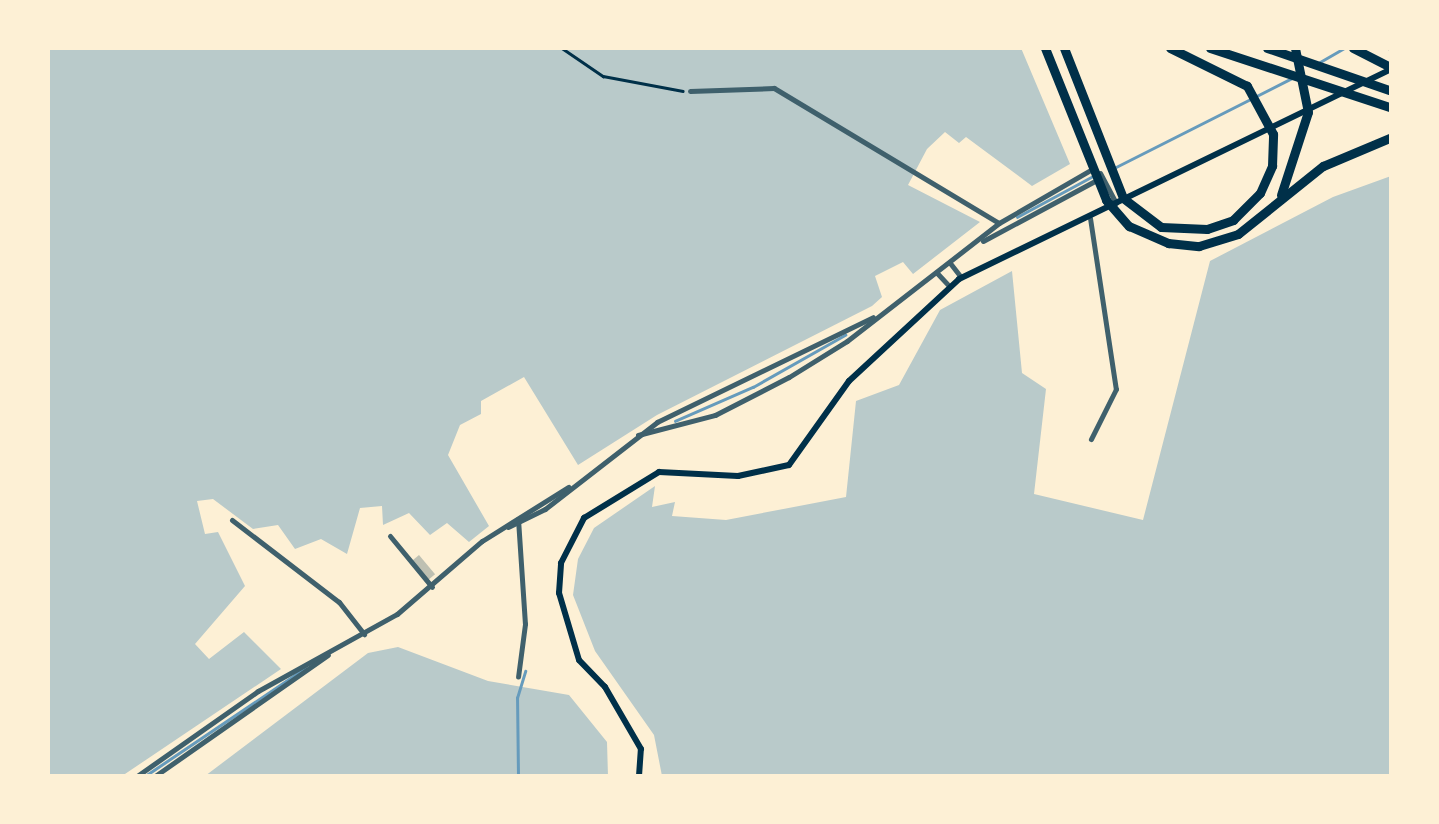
<!DOCTYPE html>
<html>
<head>
<meta charset="utf-8">
<style>
  body { margin:0 }
  #map { position:relative; width:1439px; height:824px; overflow:hidden; background:#fdf0d5; font-family:"Alegreya Sans",sans-serif }
  div>[style] { position:absolute }
  .green>* { inset:0; background:#b9caca }
  .stream>* { height:2.5px; margin:-1.25px; padding:0 1.25px; transform-origin:1.25px; border-radius:1.25px; background:#669bbc }
  .building>* { inset:0; background:#bec0b2; transform-origin:0 0 }
  .path>* { height:2.5px; margin:-1.25px; padding:0 1.25px; transform-origin:1.25px; border-radius:1.25px; background:#003049 }
  .minor>* { height:5px; margin:-2.5px; padding:0 2.5px; transform-origin:2.5px; border-radius:2.5px; background:#3f606c }
  .secondary>* { height:6px; margin:-3px; padding:0 3px; transform-origin:3px; border-radius:3px; background:#003049 }
  .motorway>* { height:9px; margin:-4.5px; padding:0 4.5px; transform-origin:4.5px; border-radius:4.5px; background:#003049 }
  span { translate:-50% -50%; white-space:nowrap; text-align:center; line-height:1.15; -webkit-text-stroke:10px #fdf0d5; paint-order:stroke }
  .frame { position:absolute; inset:0; border:50px solid #fdf0d5; pointer-events:none }
</style>
</head>
<body>
<div id="map">
  <div class="green">
    <div style="clip-path:polygon(48px 48px,1021px 48px,1070px 164px,1032px 186px,966px 137px,959px 143px,945px 132px,927px 149px,908px 185px,980px 222px,913px 274px,903px 262px,875px 276px,882px 297px,872px 306px,657px 415px,578px 465px,524px 377px,481px 401px,481px 414px,460px 425px,448px 455px,489px 526px,469px 542px,447px 523px,430px 535px,409px 513px,383px 525px,382px 506px,360px 508px,347px 554px,321px 539px,295px 549px,278px 525px,253px 529px,213px 499px,197px 501px,205px 534px,218px 532px,245px 586px,195px 644px,209px 659px,244px 632px,281px 669px,122px 776px,48px 776px)"></div>
    <div style="clip-path:polygon(1391px 176px,1391px 776px,662px 776px,654px 735px,595px 651px,573px 595px,578px 559px,594px 528px,655px 486px,652px 507px,675px 502px,672px 516px,726px 520px,846px 497px,856px 401px,899px 385px,940px 310px,1012px 271px,1022px 373px,1046px 389px,1034px 494px,1143px 520px,1210px 261px,1333px 197px)"></div>
    <div style="clip-path:polygon(398px 647px,488px 681px,569px 695px,607px 742px,608px 776px,205px 776px,368px 653px)"></div>
  </div>
  <div class="stream">
    <div style="left:1320px;top:62px;width:28px;rotate:-30deg"></div>
    <div style="left:1116px;top:167px;width:197px;rotate:-26.8deg"></div>
    <div style="left:1017px;top:217px;width:89px;rotate:-28.3deg"></div>
    <div style="left:675px;top:421px;width:85px;rotate:-23.6deg"></div>
    <div style="left:753px;top:387px;width:106px;rotate:-29.5deg"></div>
    <div style="left:145px;top:776px;width:193px;rotate:-34deg"></div>
    <div style="left:518px;top:776px;width:78px;rotate:-90.7deg"></div>
    <div style="left:517px;top:698px;width:28px;rotate:-73deg"></div>
  </div>
  <div class="building">
    <div style="left:419px;top:555px;width:25px;height:9px;rotate:50deg"></div>
  </div>
  <div class="path">
    <div style="left:562px;top:48px;width:50px;rotate:34.3deg"></div>
    <div style="left:603px;top:76px;width:81px;rotate:10.6deg"></div>
  </div>
  <div class="minor">
    <div style="left:1390px;top:48px;width:3px;rotate:45deg"></div>
    <div style="left:690px;top:91px;width:84px;rotate:-2deg"></div>
    <div style="left:774px;top:88px;width:262px;rotate:31deg"></div>
    <div style="left:1100px;top:173px;width:34px;rotate:62deg"></div>
    <div style="left:1090px;top:218px;width:173px;rotate:81.4deg"></div>
    <div style="left:1116px;top:389px;width:56px;rotate:116.6deg"></div>
    <div style="left:983px;top:241px;width:129px;rotate:-28.2deg"></div>
    <div style="left:950px;top:263px;width:18px;rotate:52deg"></div>
    <div style="left:937px;top:273px;width:18px;rotate:47deg"></div>
    <div style="left:638px;top:435px;width:80px;rotate:-14.6deg"></div>
    <div style="left:715px;top:415px;width:83px;rotate:-27.2deg"></div>
    <div style="left:789px;top:377px;width:68px;rotate:-31.8deg"></div>
    <div style="left:847px;top:341px;width:192px;rotate:-37.8deg"></div>
    <div style="left:999px;top:223px;width:108px;rotate:-30.1deg"></div>
    <div style="left:518px;top:519px;width:105px;rotate:86.2deg"></div>
    <div style="left:525px;top:624px;width:53px;rotate:97.5deg"></div>
    <div style="left:232px;top:520px;width:135px;rotate:37.5deg"></div>
    <div style="left:339px;top:602px;width:41px;rotate:52deg"></div>
    <div style="left:508px;top:527px;width:41px;rotate:-25.9deg"></div>
    <div style="left:545px;top:509px;width:142px;rotate:-37.8deg"></div>
    <div style="left:657px;top:422px;width:240px;rotate:-25.9deg"></div>
    <div style="left:390px;top:536px;width:66px;rotate:50.5deg"></div>
    <div style="left:137px;top:776px;width:148px;rotate:-35.1deg"></div>
    <div style="left:258px;top:691px;width:159px;rotate:-29deg"></div>
    <div style="left:397px;top:614px;width:112px;rotate:-40.7deg"></div>
    <div style="left:482px;top:541px;width:102px;rotate:-32.1deg"></div>
    <div style="left:155px;top:776px;width:211px;rotate:-35deg"></div>
  </div>
  <div class="secondary">
    <div style="left:639px;top:776px;width:27px;rotate:-86deg"></div>
    <div style="left:641px;top:749px;width:72px;rotate:-120.1deg"></div>
    <div style="left:605px;top:687px;width:37px;rotate:-134deg"></div>
    <div style="left:579px;top:660px;width:70px;rotate:-106.6deg"></div>
    <div style="left:559px;top:593px;width:30px;rotate:-86deg"></div>
    <div style="left:561px;top:563px;width:51px;rotate:-62.9deg"></div>
    <div style="left:584px;top:518px;width:88px;rotate:-31.5deg"></div>
    <div style="left:659px;top:472px;width:79px;rotate:2.9deg"></div>
    <div style="left:738px;top:476px;width:52px;rotate:-12.2deg"></div>
    <div style="left:789px;top:465px;width:103px;rotate:-54.5deg"></div>
    <div style="left:849px;top:381px;width:150px;rotate:-42.8deg"></div>
    <div style="left:959px;top:279px;width:481px;rotate:-25.9deg"></div>
  </div>
  <div class="motorway">
    <div style="left:1045px;top:48px;width:164px;rotate:68.1deg"></div>
    <div style="left:1106px;top:200px;width:35px;rotate:49deg"></div>
    <div style="left:1129px;top:226px;width:43px;rotate:23.6deg"></div>
    <div style="left:1168px;top:243px;width:31px;rotate:6deg"></div>
    <div style="left:1199px;top:246px;width:41px;rotate:-17.1deg"></div>
    <div style="left:1238px;top:234px;width:109px;rotate:-38.7deg"></div>
    <div style="left:1323px;top:166px;width:75px;rotate:-22.8deg"></div>
    <div style="left:1064px;top:48px;width:161px;rotate:68.5deg"></div>
    <div style="left:1123px;top:198px;width:48px;rotate:37.3deg"></div>
    <div style="left:1161px;top:227px;width:46px;rotate:2.5deg"></div>
    <div style="left:1207px;top:229px;width:28px;rotate:-19deg"></div>
    <div style="left:1233px;top:220px;width:38px;rotate:-45deg"></div>
    <div style="left:1260px;top:193px;width:30px;rotate:-66deg"></div>
    <div style="left:1272px;top:166px;width:32px;rotate:-88deg"></div>
    <div style="left:1273px;top:134px;width:55px;rotate:-118.4deg"></div>
    <div style="left:1247px;top:86px;width:86px;rotate:-153.7deg"></div>
    <div style="left:1210px;top:48px;width:192px;rotate:18.2deg"></div>
    <div style="left:1267px;top:48px;width:132px;rotate:19deg"></div>
    <div style="left:1353px;top:48px;width:44px;rotate:27.1deg"></div>
    <div style="left:1281px;top:195px;width:87px;rotate:-72deg"></div>
    <div style="left:1308px;top:112px;width:65px;rotate:-101.5deg"></div>
  </div>
  <div class="frame"></div>
</div>
</body>
</html>
